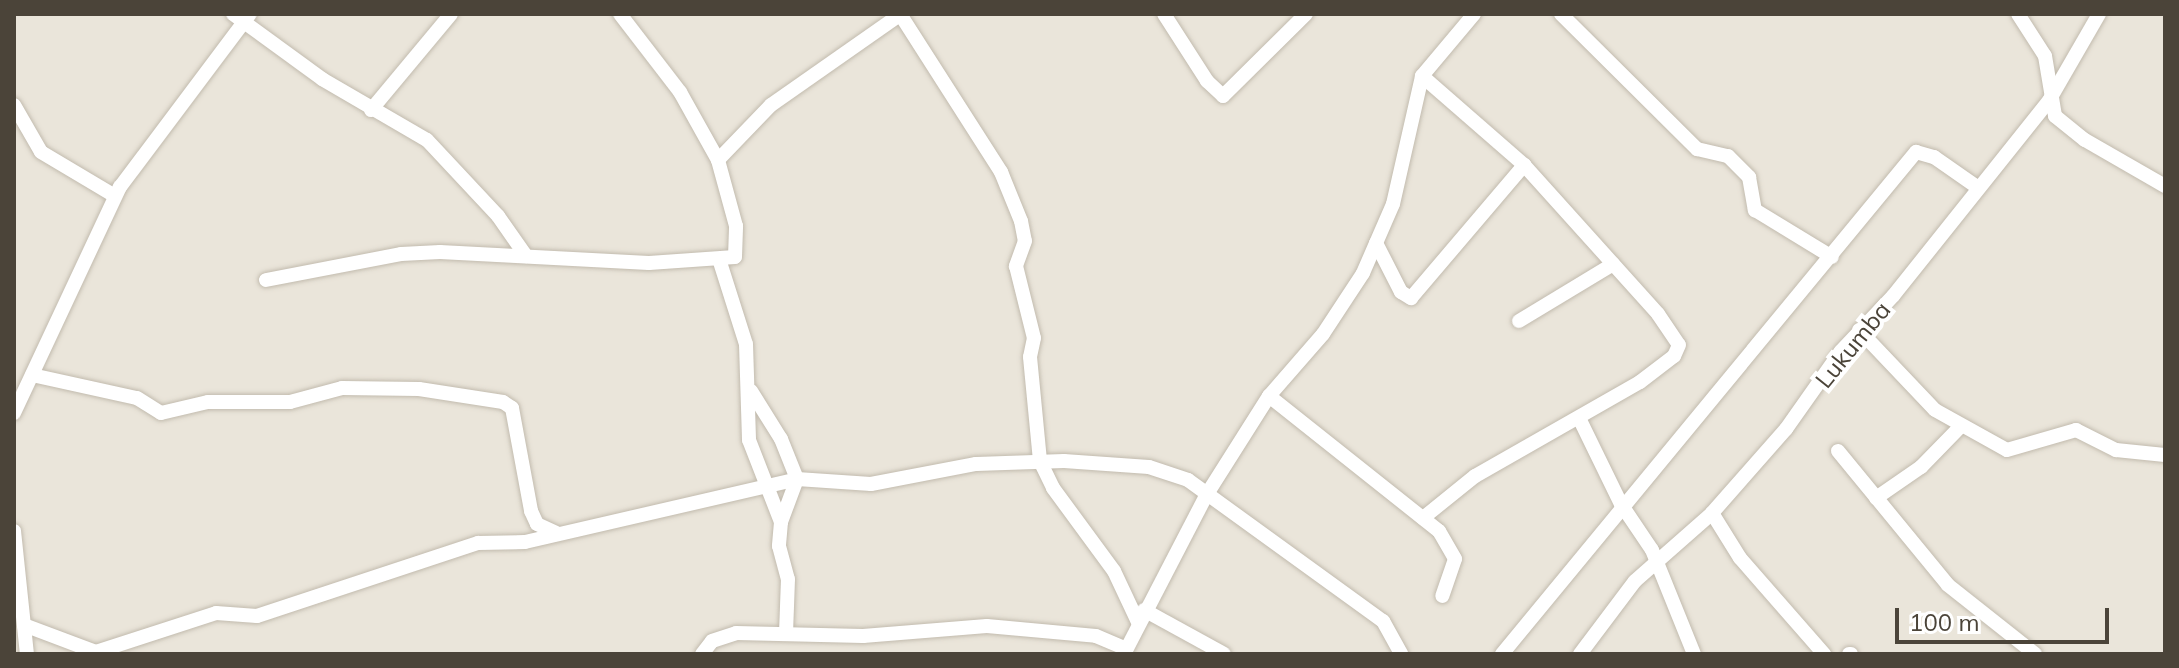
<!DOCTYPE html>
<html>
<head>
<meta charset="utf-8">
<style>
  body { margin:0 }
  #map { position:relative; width:2179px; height:668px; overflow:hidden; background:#f6f3ec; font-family:Mulish,sans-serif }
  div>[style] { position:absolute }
  .residential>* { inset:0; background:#eae5da; transform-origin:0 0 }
  .roads { filter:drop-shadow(0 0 2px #c2bbae) drop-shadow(0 0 2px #c2bbae) }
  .minor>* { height:14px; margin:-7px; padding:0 7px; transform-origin:7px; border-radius:7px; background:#fff }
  span { translate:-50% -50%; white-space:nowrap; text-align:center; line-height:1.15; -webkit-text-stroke:8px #fff; paint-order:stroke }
  .street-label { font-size:24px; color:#4b4439 }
  .frame { position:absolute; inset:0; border:16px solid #4b4439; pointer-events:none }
  .scale { position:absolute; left:1895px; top:608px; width:214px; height:36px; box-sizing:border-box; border:4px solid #4b4439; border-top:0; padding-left:10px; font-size:24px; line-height:28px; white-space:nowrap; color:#4b4439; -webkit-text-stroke:6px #fff; paint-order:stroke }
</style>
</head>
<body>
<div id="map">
  <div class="residential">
    <div style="left:14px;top:14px;width:2151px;height:640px"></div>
  </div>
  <div class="roads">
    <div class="minor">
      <div style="left:233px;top:14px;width:110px;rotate:36.1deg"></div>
      <div style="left:322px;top:79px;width:121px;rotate:30.2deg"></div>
      <div style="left:427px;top:140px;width:104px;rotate:46.9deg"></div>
      <div style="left:498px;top:216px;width:49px;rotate:55deg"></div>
      <div style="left:900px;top:14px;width:188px;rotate:57.4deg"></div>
      <div style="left:1001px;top:172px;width:53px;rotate:67.8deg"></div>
      <div style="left:1021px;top:221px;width:20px;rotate:79deg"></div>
      <div style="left:1025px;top:241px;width:27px;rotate:110deg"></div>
      <div style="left:1016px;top:266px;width:74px;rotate:76deg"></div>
      <div style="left:1034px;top:338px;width:19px;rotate:102deg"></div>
      <div style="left:1030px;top:357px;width:104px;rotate:84.5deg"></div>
      <div style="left:1040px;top:461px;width:30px;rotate:64deg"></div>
      <div style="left:1053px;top:488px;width:103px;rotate:53.7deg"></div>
      <div style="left:1114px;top:571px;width:56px;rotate:64.8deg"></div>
      <div style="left:1164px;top:14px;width:80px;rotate:57.3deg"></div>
      <div style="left:1207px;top:81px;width:22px;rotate:43deg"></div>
      <div style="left:1223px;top:96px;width:117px;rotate:-44.7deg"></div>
      <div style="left:1561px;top:14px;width:192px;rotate:44.8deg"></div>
      <div style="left:1697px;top:149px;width:32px;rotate:13deg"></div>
      <div style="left:1728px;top:156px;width:30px;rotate:45deg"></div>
      <div style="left:1749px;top:177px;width:34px;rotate:80deg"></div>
      <div style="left:1755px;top:210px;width:90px;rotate:31.4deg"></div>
      <div style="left:2018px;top:14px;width:50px;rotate:57.3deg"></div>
      <div style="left:2045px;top:56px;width:61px;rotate:80.5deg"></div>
      <div style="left:2055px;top:116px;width:38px;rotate:39deg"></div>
      <div style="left:2085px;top:140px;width:92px;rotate:29.9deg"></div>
      <div style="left:1422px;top:76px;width:135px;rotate:41.1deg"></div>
      <div style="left:1524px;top:165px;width:200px;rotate:48deg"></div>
      <div style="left:1658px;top:314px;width:37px;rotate:56deg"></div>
      <div style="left:1679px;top:345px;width:12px;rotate:114deg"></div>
      <div style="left:1674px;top:356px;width:43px;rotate:142.6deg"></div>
      <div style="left:1640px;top:382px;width:190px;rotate:150.3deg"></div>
      <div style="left:1475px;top:476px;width:67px;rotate:141.1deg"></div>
      <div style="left:14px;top:105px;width:54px;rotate:60.1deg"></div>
      <div style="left:41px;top:152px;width:86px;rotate:30.7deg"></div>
      <div style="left:371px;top:110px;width:125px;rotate:-50.2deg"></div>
      <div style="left:718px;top:160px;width:76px;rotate:-46.1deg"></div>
      <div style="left:771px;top:105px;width:159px;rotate:-35deg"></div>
      <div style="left:1376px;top:243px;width:55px;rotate:63deg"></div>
      <div style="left:1401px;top:292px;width:12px;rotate:31deg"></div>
      <div style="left:1411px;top:298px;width:175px;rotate:-49.6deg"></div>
      <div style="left:719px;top:259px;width:89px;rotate:72.4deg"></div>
      <div style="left:746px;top:344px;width:96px;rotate:88.2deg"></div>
      <div style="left:749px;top:440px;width:88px;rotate:68.7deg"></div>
      <div style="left:781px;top:522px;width:24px;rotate:95deg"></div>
      <div style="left:779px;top:546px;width:34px;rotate:75deg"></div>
      <div style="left:788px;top:579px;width:54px;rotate:92.1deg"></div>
      <div style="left:266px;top:280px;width:137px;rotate:-10.9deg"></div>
      <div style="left:401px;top:254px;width:39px;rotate:-3deg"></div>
      <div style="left:440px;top:252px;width:209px;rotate:3deg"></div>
      <div style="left:649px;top:263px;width:86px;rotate:-4deg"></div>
      <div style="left:735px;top:257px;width:31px;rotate:-88deg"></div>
      <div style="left:736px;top:226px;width:68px;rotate:-105.3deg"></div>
      <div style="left:718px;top:160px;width:78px;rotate:-119.2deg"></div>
      <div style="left:680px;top:92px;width:98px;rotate:-127.6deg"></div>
      <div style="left:1519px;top:321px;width:110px;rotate:-31.2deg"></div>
      <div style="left:1859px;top:330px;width:110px;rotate:46.5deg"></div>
      <div style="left:1935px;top:410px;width:82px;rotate:29.1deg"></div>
      <div style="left:2007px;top:450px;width:72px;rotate:-16.2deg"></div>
      <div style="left:2076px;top:430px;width:45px;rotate:26.6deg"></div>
      <div style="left:2116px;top:450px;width:49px;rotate:5.8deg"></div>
      <div style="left:32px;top:375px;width:107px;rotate:12.4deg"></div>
      <div style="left:137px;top:398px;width:28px;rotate:32deg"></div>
      <div style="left:161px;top:413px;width:48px;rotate:-13.2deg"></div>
      <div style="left:208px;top:402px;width:82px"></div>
      <div style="left:290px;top:402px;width:54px;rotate:-15.1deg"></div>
      <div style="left:342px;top:388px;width:77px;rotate:0.7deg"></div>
      <div style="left:419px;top:389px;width:85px;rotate:8.8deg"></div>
      <div style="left:503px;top:402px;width:11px;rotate:34deg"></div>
      <div style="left:512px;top:408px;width:105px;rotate:79.5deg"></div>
      <div style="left:531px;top:511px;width:14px;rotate:65deg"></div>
      <div style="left:537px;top:524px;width:21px;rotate:25deg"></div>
      <div style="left:751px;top:391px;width:57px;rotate:58deg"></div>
      <div style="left:781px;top:439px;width:43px;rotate:68.2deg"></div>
      <div style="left:797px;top:479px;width:46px;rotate:110.4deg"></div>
      <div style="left:1269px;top:396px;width:217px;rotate:38.5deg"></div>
      <div style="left:1439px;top:531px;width:32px;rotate:60deg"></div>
      <div style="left:1455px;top:559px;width:39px;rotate:109deg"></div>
      <div style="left:14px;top:413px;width:250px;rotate:-64.9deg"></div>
      <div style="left:120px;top:187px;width:216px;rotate:-53.1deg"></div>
      <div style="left:1580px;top:420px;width:93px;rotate:64deg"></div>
      <div style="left:1621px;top:504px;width:55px;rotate:56deg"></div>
      <div style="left:1652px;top:550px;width:112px;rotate:68deg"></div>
      <div style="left:1838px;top:451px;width:173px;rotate:50.6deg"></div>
      <div style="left:1948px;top:585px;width:111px;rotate:38.4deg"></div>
      <div style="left:1876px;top:498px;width:55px;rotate:-34.6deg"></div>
      <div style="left:1921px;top:467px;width:56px;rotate:-45.7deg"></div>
      <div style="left:1712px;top:513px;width:53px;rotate:58.1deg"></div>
      <div style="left:1740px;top:558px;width:128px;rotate:48.8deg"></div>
      <div style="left:14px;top:531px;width:124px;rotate:84deg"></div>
      <div style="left:1144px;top:610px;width:91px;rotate:28.8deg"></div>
      <div style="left:24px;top:625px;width:77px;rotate:20.6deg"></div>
      <div style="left:96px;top:652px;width:126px;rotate:-18deg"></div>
      <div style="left:216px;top:613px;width:41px;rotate:4.2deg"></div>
      <div style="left:257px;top:616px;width:233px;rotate:-18.3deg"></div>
      <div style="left:478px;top:543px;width:47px;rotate:-1.2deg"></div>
      <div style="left:525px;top:542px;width:279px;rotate:-13deg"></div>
      <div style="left:797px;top:479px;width:74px;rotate:3.9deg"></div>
      <div style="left:871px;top:484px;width:107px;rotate:-10.8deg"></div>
      <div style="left:976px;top:464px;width:88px;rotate:-2deg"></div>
      <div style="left:1064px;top:461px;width:85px;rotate:4deg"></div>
      <div style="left:1149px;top:467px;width:41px;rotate:18.4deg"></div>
      <div style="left:1188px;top:480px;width:241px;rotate:35.9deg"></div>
      <div style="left:1383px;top:621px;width:38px;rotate:61deg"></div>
      <div style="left:702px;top:654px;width:16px;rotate:-52deg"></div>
      <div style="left:712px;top:641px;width:25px;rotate:-18deg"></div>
      <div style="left:736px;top:633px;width:127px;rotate:1.4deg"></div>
      <div style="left:863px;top:636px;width:124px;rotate:-4.6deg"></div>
      <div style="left:987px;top:626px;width:109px;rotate:5.2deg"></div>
      <div style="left:1096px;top:636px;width:33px;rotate:23deg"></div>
      <div style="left:1124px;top:654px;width:180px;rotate:-62.6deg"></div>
      <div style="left:1207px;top:494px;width:116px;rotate:-57.7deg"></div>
      <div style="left:1269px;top:396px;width:82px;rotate:-48.9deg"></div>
      <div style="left:1323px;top:334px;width:73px;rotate:-56.7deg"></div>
      <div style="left:1363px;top:273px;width:75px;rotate:-66.5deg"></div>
      <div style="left:1393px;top:204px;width:131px;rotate:-77.2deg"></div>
      <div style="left:1422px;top:76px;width:81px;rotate:-50deg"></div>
      <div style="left:1502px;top:654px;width:651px;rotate:-50.49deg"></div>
      <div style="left:1916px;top:152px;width:19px;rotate:16deg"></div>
      <div style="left:1934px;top:157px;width:52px;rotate:34.9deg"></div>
      <div style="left:1580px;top:654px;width:91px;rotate:-53deg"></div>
      <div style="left:1635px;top:581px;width:103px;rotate:-41.4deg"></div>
      <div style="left:1712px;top:513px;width:112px;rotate:-48.6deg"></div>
      <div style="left:1786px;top:429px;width:95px;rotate:-54.8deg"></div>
      <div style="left:1841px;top:351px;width:76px;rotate:-46.6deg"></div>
      <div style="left:1893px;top:296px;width:252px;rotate:-51.4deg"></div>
      <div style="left:2050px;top:99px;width:98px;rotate:-60deg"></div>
      <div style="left:1849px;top:654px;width:2px"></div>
    </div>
  </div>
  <div class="street-label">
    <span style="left:1853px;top:345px;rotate:-51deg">Lukumba</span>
  </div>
  <div class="frame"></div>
  <div class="scale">100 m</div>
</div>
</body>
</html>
